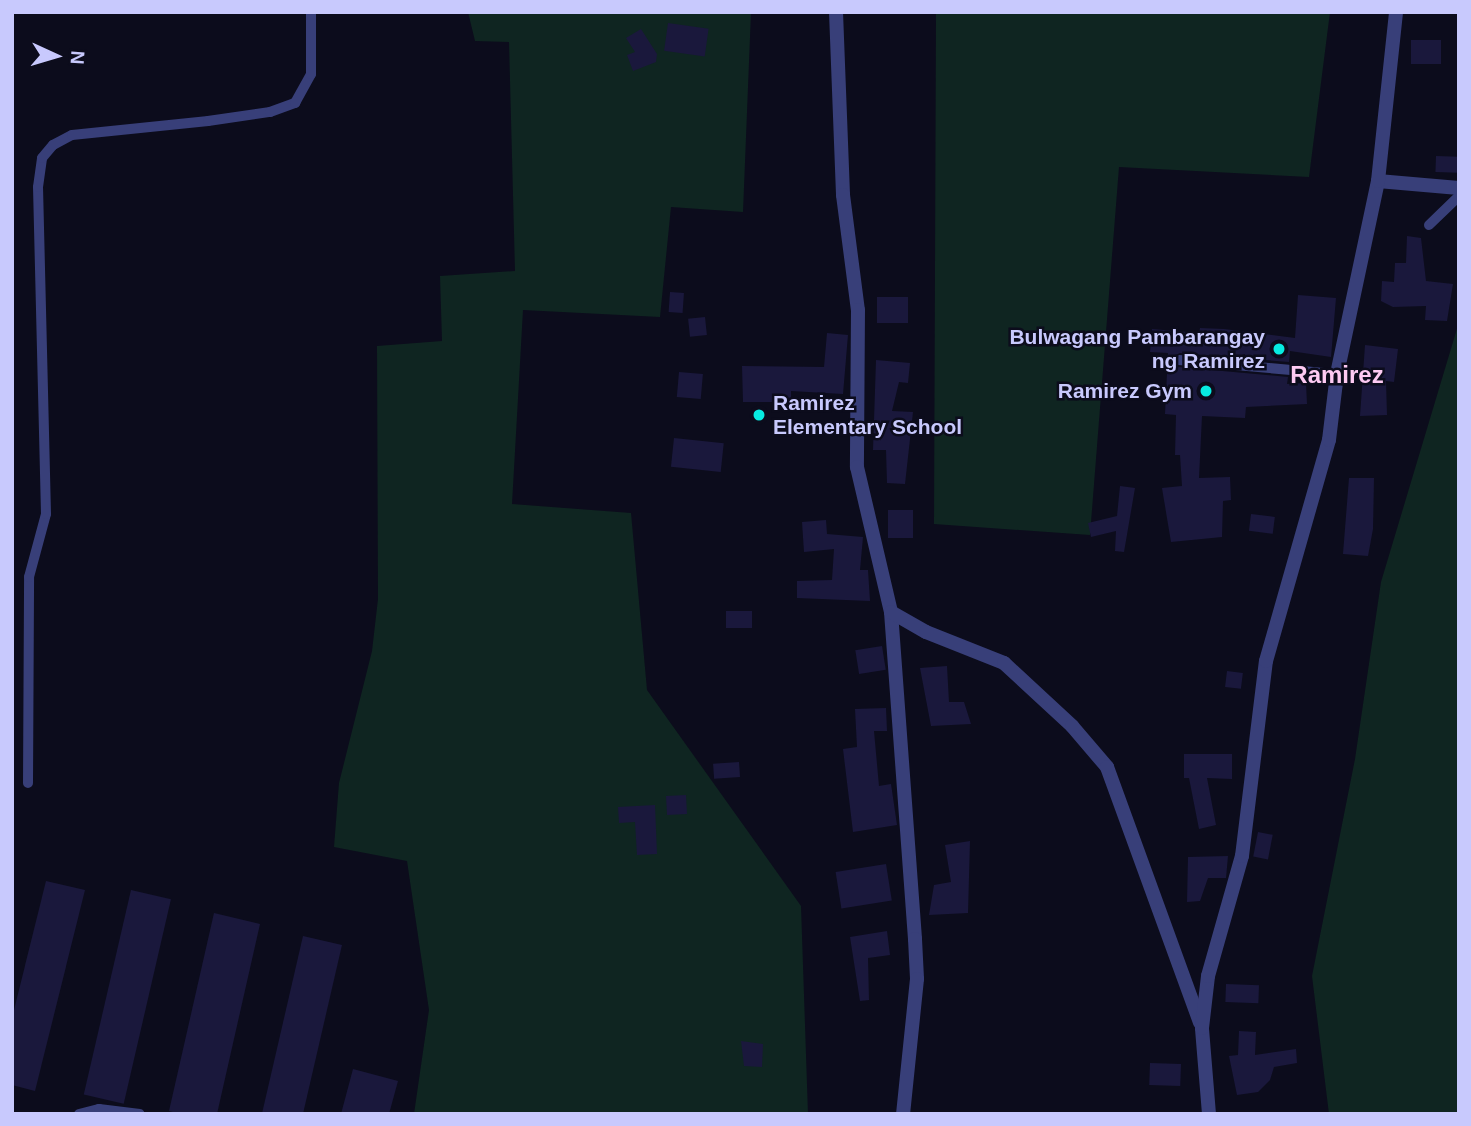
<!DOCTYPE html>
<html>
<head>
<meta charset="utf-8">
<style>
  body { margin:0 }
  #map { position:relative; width:1471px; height:1126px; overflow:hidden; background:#0c0c1c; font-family:Arial,sans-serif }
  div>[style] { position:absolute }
  .green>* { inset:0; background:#0f2521 }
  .building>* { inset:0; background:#1a183c; transform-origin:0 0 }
  .lane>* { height:10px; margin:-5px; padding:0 5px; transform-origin:5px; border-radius:5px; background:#383f79 }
  .street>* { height:14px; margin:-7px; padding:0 7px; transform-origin:7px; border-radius:7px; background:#383f79 }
  .dots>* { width:19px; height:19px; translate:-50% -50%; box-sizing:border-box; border:4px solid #0c0c1c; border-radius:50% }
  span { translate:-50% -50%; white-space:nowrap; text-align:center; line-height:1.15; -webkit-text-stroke:5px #0c0c1c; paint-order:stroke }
  .poi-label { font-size:21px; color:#c8c9fd; font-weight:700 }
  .right { translate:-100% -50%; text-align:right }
  .left { translate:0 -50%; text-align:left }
  .quarter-label { font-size:24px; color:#fdcaf2; font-weight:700 }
  .frame { position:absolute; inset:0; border:14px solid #c8c9fd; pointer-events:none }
  .north { position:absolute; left:21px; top:21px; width:70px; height:70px; -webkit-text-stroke:5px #0c0c1c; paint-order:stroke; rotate:94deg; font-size:19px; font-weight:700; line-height:28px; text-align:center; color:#c8c9fd }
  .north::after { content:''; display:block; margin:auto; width:24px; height:32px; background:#c8c9fd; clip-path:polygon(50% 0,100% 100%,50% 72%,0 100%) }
</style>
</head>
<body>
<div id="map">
  <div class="green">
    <div style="clip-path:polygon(468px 12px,751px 12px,743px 212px,671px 207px,660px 317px,523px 310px,512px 504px,631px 513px,647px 690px,801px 906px,808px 1114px,414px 1114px,429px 1010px,407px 861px,334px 847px,339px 783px,372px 651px,378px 599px,377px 346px,442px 341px,440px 276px,515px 271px,509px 42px,475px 41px)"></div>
    <div style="clip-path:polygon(936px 12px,1330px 12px,1309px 177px,1119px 167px,1090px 535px,934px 524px)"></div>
    <div style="clip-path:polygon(1459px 322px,1459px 1114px,1329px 1114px,1312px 976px,1355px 759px,1381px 582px)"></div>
  </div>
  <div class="building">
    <div style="left:668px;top:23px;width:41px;height:28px;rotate:8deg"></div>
    <div style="clip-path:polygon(641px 29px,657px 54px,656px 62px,633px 71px,627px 55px,635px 52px,626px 38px)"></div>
    <div style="left:1411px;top:40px;width:30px;height:24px"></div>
    <div style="left:1436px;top:156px;width:23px;height:16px;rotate:2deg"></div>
    <div style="clip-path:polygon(1407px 236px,1421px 238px,1426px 281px,1453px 284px,1447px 321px,1425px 320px,1426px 306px,1393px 307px,1381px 301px,1382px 281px,1394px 282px,1395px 263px,1406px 263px)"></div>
    <div style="left:670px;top:292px;width:14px;height:20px;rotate:4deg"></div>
    <div style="clip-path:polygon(1298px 295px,1336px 298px,1331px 357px,1290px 351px,1289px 362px,1180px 353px,1173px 356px,1178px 367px,1288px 377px,1287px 384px,1306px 383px,1307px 404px,1246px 407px,1245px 418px,1202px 416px,1199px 478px,1230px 477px,1231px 500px,1223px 501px,1222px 537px,1171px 542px,1162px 488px,1182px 486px,1180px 455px,1175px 455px,1176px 415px,1165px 414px,1168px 353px,1150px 352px,1152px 329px,1199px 333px,1200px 328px,1224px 329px,1295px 338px)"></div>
    <div style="left:877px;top:297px;width:31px;height:26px"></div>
    <div style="left:705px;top:317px;width:18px;height:17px;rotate:84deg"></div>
    <div style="clip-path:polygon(827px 333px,848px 335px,843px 394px,791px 391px,791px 402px,743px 402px,742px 366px,824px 367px)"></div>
    <div style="clip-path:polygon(1365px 345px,1398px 349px,1394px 382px,1386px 381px,1387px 415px,1360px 416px)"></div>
    <div style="clip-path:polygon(876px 360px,910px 363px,908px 383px,899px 382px,892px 411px,913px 412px,905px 484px,887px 483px,886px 450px,873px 450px)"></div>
    <div style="left:679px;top:372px;width:24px;height:25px;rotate:5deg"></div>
    <div style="left:674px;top:438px;width:50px;height:29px;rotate:6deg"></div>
    <div style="clip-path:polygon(1349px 478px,1374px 478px,1373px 529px,1368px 556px,1343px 554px)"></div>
    <div style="clip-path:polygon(1120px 486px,1135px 488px,1124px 552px,1115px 551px,1116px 531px,1091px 537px,1088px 523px,1117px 516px)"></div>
    <div style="left:888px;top:510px;width:25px;height:28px"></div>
    <div style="left:1251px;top:514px;width:24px;height:17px;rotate:7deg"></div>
    <div style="clip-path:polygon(826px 520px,827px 534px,863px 537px,860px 570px,868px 570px,870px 601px,797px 598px,797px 581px,832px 580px,834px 549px,804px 552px,802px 522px)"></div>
    <div style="left:752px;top:611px;width:17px;height:26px;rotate:90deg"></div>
    <div style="left:882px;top:646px;width:24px;height:27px;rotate:81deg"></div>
    <div style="clip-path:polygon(947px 666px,949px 702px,964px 702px,971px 724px,931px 726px,920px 668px)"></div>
    <div style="left:1227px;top:671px;width:16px;height:16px;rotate:7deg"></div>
    <div style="clip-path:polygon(886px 708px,887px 731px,874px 731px,879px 786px,891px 784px,897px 825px,853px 832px,843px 749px,857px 747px,855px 709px)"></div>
    <div style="clip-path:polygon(1184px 754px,1232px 754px,1232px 779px,1207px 778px,1216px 825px,1199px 829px,1189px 778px,1184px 778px)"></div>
    <div style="left:739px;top:762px;width:15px;height:26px;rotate:86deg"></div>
    <div style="left:686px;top:795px;width:19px;height:20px;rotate:87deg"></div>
    <div style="clip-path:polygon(655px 805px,657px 854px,637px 855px,635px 822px,619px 823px,618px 807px)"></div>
    <div style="left:1258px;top:832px;width:15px;height:25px;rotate:11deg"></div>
    <div style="clip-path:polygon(970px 841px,968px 913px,929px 915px,934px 885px,951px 882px,945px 845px)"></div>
    <div style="clip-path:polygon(1228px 856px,1226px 878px,1208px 878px,1200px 901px,1187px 902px,1188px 857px)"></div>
    <div style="left:886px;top:864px;width:37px;height:51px;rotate:81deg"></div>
    <div style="clip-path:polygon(46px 881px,85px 890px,35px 1091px,12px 1085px,12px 1018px)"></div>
    <div style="left:131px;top:890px;width:41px;height:210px;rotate:13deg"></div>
    <div style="clip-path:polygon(214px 913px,260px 924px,217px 1114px,180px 1114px,169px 1111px)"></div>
    <div style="clip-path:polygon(887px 931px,890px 955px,868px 958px,869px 1000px,860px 1001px,850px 937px)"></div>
    <div style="left:303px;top:936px;width:40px;height:182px;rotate:13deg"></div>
    <div style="left:1226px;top:984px;width:33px;height:18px;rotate:2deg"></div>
    <div style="clip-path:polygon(1239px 1031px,1256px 1032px,1255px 1055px,1296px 1049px,1297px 1063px,1274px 1067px,1270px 1080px,1258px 1092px,1237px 1095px,1229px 1056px,1238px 1055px)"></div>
    <div style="clip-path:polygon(741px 1041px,763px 1044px,762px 1067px,744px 1066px)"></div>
    <div style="left:1150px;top:1063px;width:31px;height:22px;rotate:2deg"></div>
    <div style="clip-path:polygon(353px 1069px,398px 1081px,389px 1114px,341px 1114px)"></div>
  </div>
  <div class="lane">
    <div style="left:1429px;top:225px;width:42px;rotate:-44deg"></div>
    <div style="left:1179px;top:360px;width:159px;rotate:5.1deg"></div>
    <div style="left:28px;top:783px;width:206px;rotate:-89.7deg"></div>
    <div style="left:29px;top:577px;width:65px;rotate:-74.9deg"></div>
    <div style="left:46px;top:514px;width:327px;rotate:-91.4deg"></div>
    <div style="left:38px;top:187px;width:29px;rotate:-82deg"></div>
    <div style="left:42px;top:158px;width:17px;rotate:-50deg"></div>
    <div style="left:53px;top:145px;width:21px;rotate:-28deg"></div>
    <div style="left:72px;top:135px;width:137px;rotate:-5.9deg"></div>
    <div style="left:208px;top:121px;width:63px;rotate:-8.3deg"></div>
    <div style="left:270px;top:112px;width:27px;rotate:-20deg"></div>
    <div style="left:295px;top:103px;width:33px;rotate:-61deg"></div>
    <div style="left:311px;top:74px;width:62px;rotate:-90deg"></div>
    <div style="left:79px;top:1114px;width:21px;rotate:-14deg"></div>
    <div style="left:99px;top:1109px;width:41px;rotate:7deg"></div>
  </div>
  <div class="street">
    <div style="left:836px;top:12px;width:183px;rotate:87.8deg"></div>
    <div style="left:843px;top:195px;width:116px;rotate:82.6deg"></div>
    <div style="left:858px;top:310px;width:157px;rotate:90.4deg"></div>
    <div style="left:857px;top:467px;width:149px;rotate:76.8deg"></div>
    <div style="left:891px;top:612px;width:328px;rotate:85.8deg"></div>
    <div style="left:915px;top:939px;width:40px;rotate:87.1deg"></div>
    <div style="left:917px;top:979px;width:136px;rotate:95.9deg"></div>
    <div style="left:1378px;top:181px;width:81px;rotate:4.9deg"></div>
    <div style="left:891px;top:612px;width:40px;rotate:29.7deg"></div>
    <div style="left:926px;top:632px;width:84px;rotate:21.7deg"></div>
    <div style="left:1004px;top:663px;width:93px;rotate:42.8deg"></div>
    <div style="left:1072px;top:726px;width:54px;rotate:49.5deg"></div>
    <div style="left:1107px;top:767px;width:272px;rotate:70deg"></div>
    <div style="left:1209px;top:1114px;width:86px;rotate:-94.7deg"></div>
    <div style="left:1202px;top:1028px;width:52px;rotate:-83.4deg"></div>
    <div style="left:1208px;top:976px;width:125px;rotate:-74.2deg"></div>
    <div style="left:1242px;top:856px;width:196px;rotate:-83deg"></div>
    <div style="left:1266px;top:661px;width:230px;rotate:-74.1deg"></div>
    <div style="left:1329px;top:440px;width:66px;rotate:-83.1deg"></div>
    <div style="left:1337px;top:374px;width:197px;rotate:-78deg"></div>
    <div style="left:1378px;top:181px;width:170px;rotate:-83.9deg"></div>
  </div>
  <div class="dots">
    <div style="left:1279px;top:349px;background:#07ebe1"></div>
    <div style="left:1206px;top:391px;background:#07ebe1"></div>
    <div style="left:759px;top:415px;background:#07ebe1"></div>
  </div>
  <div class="poi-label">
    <span class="right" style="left:1265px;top:349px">Bulwagang Pambarangay<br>ng Ramirez</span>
    <span class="right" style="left:1192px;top:391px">Ramirez Gym</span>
    <span class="left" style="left:773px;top:415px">Ramirez<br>Elementary School</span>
  </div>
  <div class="quarter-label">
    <span style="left:1337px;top:375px">Ramirez</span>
  </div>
  <div class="frame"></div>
  <div class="north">N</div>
</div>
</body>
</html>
